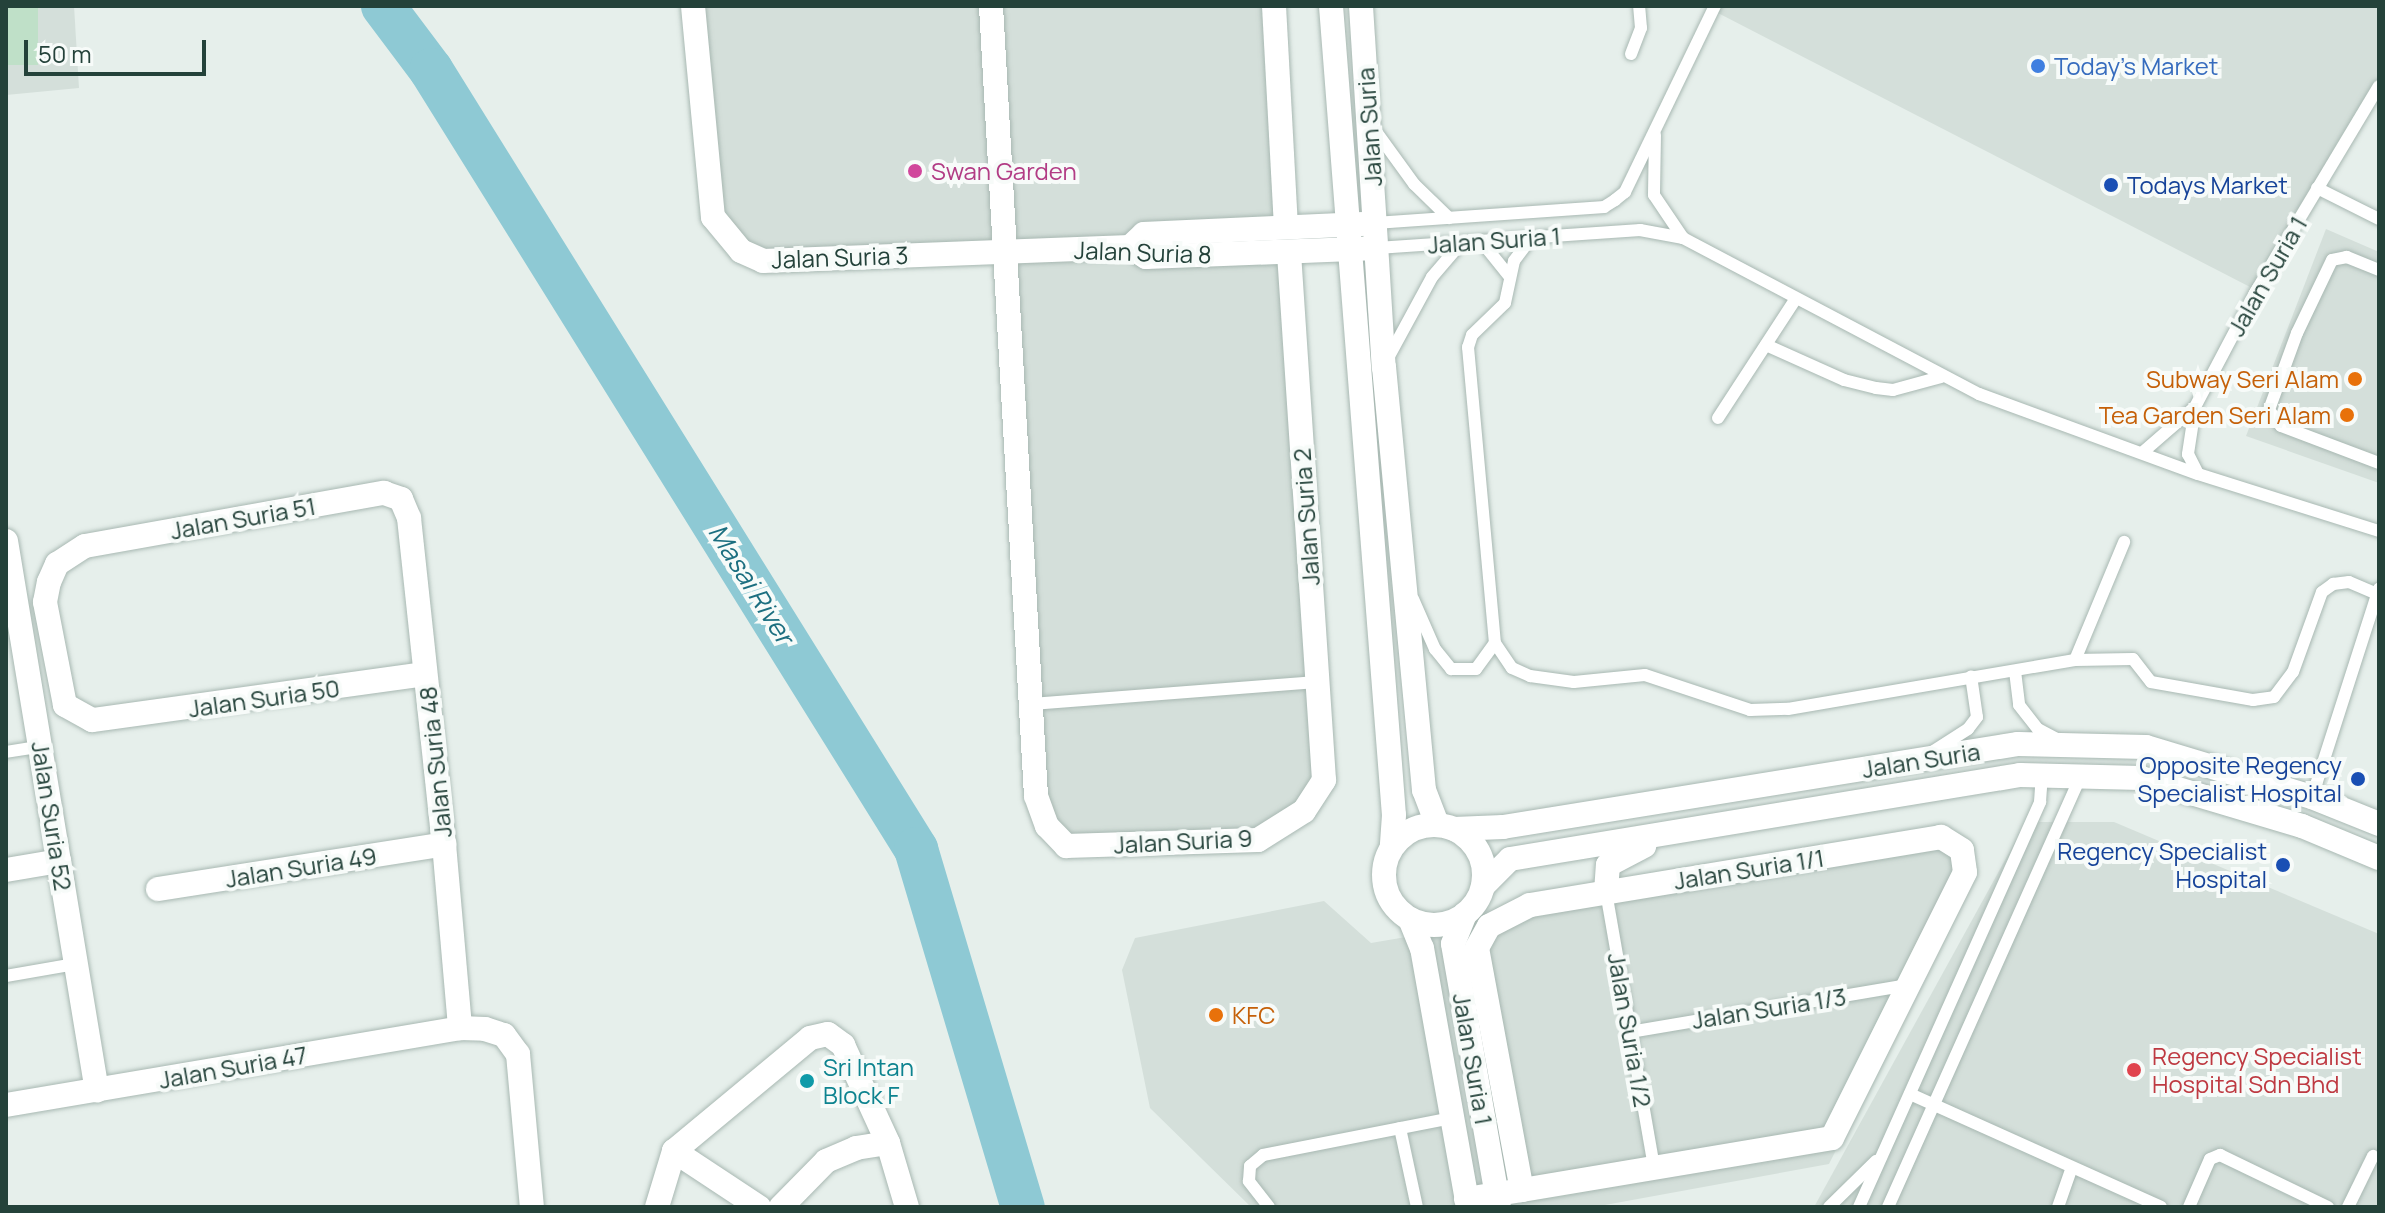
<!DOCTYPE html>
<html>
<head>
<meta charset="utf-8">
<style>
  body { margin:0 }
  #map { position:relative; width:2385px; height:1213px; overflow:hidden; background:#e6efeb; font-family:Manrope,sans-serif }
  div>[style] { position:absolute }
  .built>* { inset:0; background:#d4dfda }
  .green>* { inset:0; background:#bfe0c8; transform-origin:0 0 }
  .river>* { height:44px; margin:-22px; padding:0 22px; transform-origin:22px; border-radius:22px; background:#8ec9d4 }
  .roads { filter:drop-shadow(0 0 2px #a8b8b2) drop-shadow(0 0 2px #a8b8b2) }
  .service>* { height:12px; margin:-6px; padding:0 6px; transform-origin:6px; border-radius:6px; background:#fff }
  .minor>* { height:24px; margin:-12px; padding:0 12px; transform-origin:12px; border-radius:12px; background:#fff }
  .minor>.ring { margin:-12px; padding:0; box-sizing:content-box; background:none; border:24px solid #fff; border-radius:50% }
  .dots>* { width:22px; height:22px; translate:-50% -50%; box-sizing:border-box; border:4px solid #f7fbf9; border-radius:50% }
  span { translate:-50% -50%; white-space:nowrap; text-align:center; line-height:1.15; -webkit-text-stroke:8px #f7fbf9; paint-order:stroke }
  .shop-label { font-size:24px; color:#366cbe }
  .left { translate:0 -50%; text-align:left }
  .street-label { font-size:24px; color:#24423a }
  .hotel-label { font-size:24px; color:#b23c85 }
  .transit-label { font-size:24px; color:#164399 }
  .right { translate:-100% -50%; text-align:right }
  .food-label { font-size:24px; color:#c56008 }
  .health-label { font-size:24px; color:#be3a42 }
  .culture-label { font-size:24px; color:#0d838f }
  .water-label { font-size:26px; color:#1c6f80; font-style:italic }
  .frame { position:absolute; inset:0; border:8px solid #24423a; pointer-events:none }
  .scale { position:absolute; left:24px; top:40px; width:182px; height:36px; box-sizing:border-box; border:4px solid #24423a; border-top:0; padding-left:10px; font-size:24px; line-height:28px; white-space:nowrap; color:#24423a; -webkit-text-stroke:6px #f7fbf9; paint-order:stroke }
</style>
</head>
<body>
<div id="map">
  <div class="built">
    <div style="clip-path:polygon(6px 6px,74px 6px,79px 88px,6px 95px)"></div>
    <div style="clip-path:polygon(683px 6px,1283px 6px,1333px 781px,1309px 818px,1281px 840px,1260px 848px,1062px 856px,1040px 831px,996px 261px,758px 271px,716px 238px)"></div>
    <div style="clip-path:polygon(1721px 6px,2379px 6px,2379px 77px,2252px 288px,1718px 13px)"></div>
    <div style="clip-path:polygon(2326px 229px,2379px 252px,2379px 483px,2246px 436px)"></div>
    <div style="clip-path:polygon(2026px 822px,2114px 822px,2379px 934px,2379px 1207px,1814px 1207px)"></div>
    <div style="clip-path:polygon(1967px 841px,1975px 874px,1829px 1164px,1594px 1207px,1251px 1207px,1150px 1108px,1122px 970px,1135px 938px,1324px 901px,1371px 943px)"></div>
  </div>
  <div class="green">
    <div style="left:6px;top:6px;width:32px;height:59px"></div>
  </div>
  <div class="river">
    <div style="left:383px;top:6px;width:80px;rotate:53.1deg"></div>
    <div style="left:431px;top:70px;width:918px;rotate:58.09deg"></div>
    <div style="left:916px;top:849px;width:374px;rotate:73.4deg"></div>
  </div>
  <div class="roads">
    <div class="service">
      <div style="left:1631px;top:54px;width:28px;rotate:-69deg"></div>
      <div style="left:1641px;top:28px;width:22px;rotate:-95deg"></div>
      <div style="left:1372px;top:126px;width:72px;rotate:54.1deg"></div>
      <div style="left:1414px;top:184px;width:49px;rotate:44.2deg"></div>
      <div style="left:1655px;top:135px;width:60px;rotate:91deg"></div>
      <div style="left:1654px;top:195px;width:52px;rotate:56deg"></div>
      <div style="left:2317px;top:188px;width:69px;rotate:26.6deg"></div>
      <div style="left:1375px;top:223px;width:230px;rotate:-4deg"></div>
      <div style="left:1604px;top:207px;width:13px;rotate:-32deg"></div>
      <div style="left:1615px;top:200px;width:13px;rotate:-39deg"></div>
      <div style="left:1625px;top:192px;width:207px;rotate:-64.2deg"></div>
      <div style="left:1532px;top:237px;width:30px;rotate:127deg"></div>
      <div style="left:1514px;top:261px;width:43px;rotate:102.1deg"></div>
      <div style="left:1505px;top:303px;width:46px;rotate:135.9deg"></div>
      <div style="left:1472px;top:335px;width:13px;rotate:108deg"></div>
      <div style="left:1468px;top:347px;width:297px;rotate:84.8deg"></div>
      <div style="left:1495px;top:643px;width:30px;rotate:56deg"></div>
      <div style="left:1512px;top:668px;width:20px;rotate:24deg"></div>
      <div style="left:1530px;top:676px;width:44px;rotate:7.8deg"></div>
      <div style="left:1574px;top:682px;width:71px;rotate:-5.6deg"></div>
      <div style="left:1645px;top:675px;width:111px;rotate:18.4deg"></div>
      <div style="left:1750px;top:710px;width:38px;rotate:-2deg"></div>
      <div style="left:1788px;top:709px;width:291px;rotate:-9.7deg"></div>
      <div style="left:2075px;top:660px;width:128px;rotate:-67.4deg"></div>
      <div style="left:1481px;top:241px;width:45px;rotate:51.3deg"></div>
      <div style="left:1377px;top:248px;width:264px;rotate:-3.9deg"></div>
      <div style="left:1640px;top:230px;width:44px;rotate:10.5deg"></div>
      <div style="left:1683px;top:238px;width:335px;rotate:27.8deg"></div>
      <div style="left:1979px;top:394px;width:233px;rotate:20.1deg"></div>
      <div style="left:2198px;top:474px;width:190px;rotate:17.5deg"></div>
      <div style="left:2379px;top:270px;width:35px;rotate:-158deg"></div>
      <div style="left:2347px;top:257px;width:15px;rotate:169deg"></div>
      <div style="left:2332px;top:260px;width:81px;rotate:115.6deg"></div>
      <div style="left:2297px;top:333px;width:82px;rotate:110deg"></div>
      <div style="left:2269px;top:410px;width:20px;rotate:53deg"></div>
      <div style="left:2281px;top:426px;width:105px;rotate:20.7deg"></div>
      <div style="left:1766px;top:345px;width:85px;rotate:24.2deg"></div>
      <div style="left:1844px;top:380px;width:33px;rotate:14deg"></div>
      <div style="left:1876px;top:388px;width:17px;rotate:7deg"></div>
      <div style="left:1893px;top:390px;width:50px;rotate:-15.2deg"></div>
      <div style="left:1387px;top:360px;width:94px;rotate:-61.5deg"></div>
      <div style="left:1432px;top:277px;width:46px;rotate:-49.4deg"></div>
      <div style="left:2195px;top:408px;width:47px;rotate:98.7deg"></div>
      <div style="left:2188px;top:454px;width:22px;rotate:63deg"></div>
      <div style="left:1718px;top:418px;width:141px;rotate:-56.9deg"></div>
      <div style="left:2143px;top:452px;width:69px;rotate:-40.9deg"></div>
      <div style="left:2195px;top:407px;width:129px;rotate:-62.2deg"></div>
      <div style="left:2255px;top:293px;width:241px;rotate:-59.1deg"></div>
      <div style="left:1413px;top:599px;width:55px;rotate:66.3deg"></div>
      <div style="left:1435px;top:649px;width:26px;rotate:51deg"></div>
      <div style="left:1451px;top:669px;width:25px"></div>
      <div style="left:1476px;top:669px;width:32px;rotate:-54deg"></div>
      <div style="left:2075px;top:660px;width:58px;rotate:-1deg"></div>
      <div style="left:2133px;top:659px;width:29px;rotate:52deg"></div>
      <div style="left:2151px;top:682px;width:104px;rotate:10deg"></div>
      <div style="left:2253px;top:700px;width:21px;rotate:-8deg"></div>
      <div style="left:2274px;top:697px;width:31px;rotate:-53deg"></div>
      <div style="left:2293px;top:672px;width:85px;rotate:-70.1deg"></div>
      <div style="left:2322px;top:592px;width:14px;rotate:-36deg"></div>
      <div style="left:2333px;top:584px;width:16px;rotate:-7deg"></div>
      <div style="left:2349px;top:582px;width:30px;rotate:23deg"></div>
      <div style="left:2015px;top:671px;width:34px;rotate:83deg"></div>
      <div style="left:2019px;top:705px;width:31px;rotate:52deg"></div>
      <div style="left:2038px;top:729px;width:24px;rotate:28deg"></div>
      <div style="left:1031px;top:704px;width:287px;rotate:-4.4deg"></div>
      <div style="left:6px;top:752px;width:37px;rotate:-9deg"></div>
      <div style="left:1932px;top:752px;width:43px;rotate:-32.6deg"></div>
      <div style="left:1968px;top:729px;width:15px;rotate:-53deg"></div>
      <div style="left:1977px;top:717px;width:41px;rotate:-98.3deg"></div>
      <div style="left:2312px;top:797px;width:219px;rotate:-72.2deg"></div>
      <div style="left:1606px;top:892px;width:280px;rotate:80.1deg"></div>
      <div style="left:6px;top:976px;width:70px;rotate:-9.9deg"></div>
      <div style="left:1630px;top:1032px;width:282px;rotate:-9.6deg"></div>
      <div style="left:1910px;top:1094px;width:275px;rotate:24.2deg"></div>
      <div style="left:1400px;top:1128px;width:81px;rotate:77.9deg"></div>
      <div style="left:1269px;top:1207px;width:33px;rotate:-128deg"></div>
      <div style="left:1249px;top:1181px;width:15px;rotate:-86deg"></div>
      <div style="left:1250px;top:1166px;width:17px;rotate:-40deg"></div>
      <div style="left:1263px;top:1155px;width:193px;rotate:-11.1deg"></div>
      <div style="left:1829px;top:1207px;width:66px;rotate:-44.4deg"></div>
      <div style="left:1859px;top:1207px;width:444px;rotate:-65.9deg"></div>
      <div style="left:2040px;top:802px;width:27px;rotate:-86deg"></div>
      <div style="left:1888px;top:1207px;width:472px;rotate:-65.9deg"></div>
      <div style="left:2058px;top:1207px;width:42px;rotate:-70.7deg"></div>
      <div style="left:2189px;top:1207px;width:52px;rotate:-66.4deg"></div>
      <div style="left:2210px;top:1159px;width:11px;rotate:-22deg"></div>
      <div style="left:2220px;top:1155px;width:120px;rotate:25.7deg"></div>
      <div style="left:2348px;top:1207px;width:57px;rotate:-63.9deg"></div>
    </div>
    <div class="minor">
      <div style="left:693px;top:6px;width:212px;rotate:84.6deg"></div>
      <div style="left:713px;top:217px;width:44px;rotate:50.5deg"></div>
      <div style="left:741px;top:251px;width:24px;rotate:24deg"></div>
      <div style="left:763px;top:261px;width:367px;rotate:-2.2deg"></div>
      <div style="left:1130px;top:247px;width:19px;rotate:32deg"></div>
      <div style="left:1146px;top:257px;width:231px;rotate:-2.2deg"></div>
      <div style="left:991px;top:6px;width:791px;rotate:86.74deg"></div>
      <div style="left:1036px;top:796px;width:32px;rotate:70deg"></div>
      <div style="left:1047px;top:826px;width:28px;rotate:46deg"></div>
      <div style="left:1066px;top:846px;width:192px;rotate:-1.8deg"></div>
      <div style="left:1258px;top:840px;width:54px;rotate:-32.2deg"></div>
      <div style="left:1304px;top:811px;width:37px;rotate:-57deg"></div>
      <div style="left:1324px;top:780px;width:528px;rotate:-93.8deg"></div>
      <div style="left:1274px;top:6px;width:221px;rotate:86.9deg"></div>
      <div style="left:1331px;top:6px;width:811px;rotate:85.55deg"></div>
      <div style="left:1394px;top:815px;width:31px;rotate:94deg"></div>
      <div style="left:1361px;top:6px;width:362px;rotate:86.4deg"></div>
      <div style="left:1384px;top:367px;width:425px;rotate:84.6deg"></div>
      <div style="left:1424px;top:790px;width:36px;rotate:69deg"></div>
      <div style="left:1130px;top:247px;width:19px;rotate:-43deg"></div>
      <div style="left:1144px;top:234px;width:218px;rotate:-2.6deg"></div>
      <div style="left:6px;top:541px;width:557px;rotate:80.61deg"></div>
      <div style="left:425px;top:674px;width:336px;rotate:172.1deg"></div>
      <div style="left:92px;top:720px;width:31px;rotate:-151deg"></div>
      <div style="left:65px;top:705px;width:105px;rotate:-101deg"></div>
      <div style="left:45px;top:602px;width:20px;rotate:-79deg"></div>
      <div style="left:49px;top:582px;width:20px;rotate:-66deg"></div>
      <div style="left:57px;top:564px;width:33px;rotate:-33deg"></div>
      <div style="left:85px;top:546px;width:304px;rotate:-10.1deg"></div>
      <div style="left:384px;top:493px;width:18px;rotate:19deg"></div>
      <div style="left:401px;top:499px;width:21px;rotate:67deg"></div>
      <div style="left:409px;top:518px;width:328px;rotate:83.9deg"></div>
      <div style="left:444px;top:844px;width:185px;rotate:85deg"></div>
      <div class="ring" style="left:1384px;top:825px;width:76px;height:76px"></div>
      <div style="left:1454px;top:829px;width:49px;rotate:-2.3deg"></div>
      <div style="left:1503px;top:827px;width:522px;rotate:-9.16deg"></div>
      <div style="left:2018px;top:744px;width:128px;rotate:1.3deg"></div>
      <div style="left:2146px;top:747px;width:173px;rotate:16.8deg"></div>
      <div style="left:2312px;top:797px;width:72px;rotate:21.9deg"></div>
      <div style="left:6px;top:870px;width:54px;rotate:-9.6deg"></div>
      <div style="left:1483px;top:886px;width:38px;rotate:-45deg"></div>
      <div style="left:1510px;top:859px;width:517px;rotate:-9.35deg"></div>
      <div style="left:2020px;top:775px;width:121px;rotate:1.4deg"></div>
      <div style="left:2141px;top:778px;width:168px;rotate:16.6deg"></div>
      <div style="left:2302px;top:826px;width:83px;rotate:22.6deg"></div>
      <div style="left:158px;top:889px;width:290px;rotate:-8.9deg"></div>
      <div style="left:1606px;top:892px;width:27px;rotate:-86deg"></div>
      <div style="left:1608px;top:865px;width:41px;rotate:-27.8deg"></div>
      <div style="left:1465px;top:914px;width:32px;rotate:112deg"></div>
      <div style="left:1453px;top:944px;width:267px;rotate:80.1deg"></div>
      <div style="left:1410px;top:919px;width:31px;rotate:68deg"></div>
      <div style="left:1422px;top:948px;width:263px;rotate:79.9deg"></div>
      <div style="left:6px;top:1105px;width:460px;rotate:-9.6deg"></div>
      <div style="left:460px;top:1028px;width:25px;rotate:2deg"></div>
      <div style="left:485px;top:1029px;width:20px;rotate:18deg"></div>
      <div style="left:504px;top:1035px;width:24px;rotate:54deg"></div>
      <div style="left:518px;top:1054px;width:154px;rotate:84.8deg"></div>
      <div style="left:674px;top:1151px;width:102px;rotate:33.4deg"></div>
      <div style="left:1466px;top:1199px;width:57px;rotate:-9.1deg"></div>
      <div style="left:1522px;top:1190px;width:314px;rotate:-9.5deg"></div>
      <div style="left:1832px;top:1138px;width:297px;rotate:-63.4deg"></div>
      <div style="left:1965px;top:872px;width:22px;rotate:-98deg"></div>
      <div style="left:1962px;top:850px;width:25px;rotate:-148deg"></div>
      <div style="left:1941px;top:837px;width:417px;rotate:170.6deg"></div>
      <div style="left:1530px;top:905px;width:46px;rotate:152.9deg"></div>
      <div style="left:1489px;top:926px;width:25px;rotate:119deg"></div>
      <div style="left:1477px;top:948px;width:246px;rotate:79.5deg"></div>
      <div style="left:657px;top:1207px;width:59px;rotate:-73.1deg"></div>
      <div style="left:674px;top:1151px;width:177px;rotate:-39.7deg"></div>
      <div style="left:810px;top:1038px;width:18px;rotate:-13deg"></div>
      <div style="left:828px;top:1034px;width:19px;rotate:36deg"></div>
      <div style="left:843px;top:1045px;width:108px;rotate:65.3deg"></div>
      <div style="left:888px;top:1143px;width:67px;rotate:73.5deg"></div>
      <div style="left:781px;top:1207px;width:64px;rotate:-45.6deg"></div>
      <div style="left:826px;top:1161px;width:33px;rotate:-23deg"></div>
      <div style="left:856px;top:1148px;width:32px;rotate:-9deg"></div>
    </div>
  </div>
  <div class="dots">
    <div style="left:2038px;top:66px;background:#3f7fe0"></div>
    <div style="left:915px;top:171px;background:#d1479c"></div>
    <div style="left:2111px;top:185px;background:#1a4fb4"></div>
    <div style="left:2355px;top:379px;background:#e8710a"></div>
    <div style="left:2347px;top:415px;background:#e8710a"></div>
    <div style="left:2358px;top:779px;background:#1a4fb4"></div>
    <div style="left:2283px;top:865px;background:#1a4fb4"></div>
    <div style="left:1216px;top:1015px;background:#e8710a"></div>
    <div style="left:2134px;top:1070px;background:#e0444e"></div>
    <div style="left:807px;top:1081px;background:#0f9aa8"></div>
  </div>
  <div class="shop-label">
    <span class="left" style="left:2054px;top:66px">Today's Market</span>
  </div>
  <div class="street-label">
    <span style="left:1369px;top:127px;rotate:-94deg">Jalan Suria</span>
    <span style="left:1494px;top:240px;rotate:-4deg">Jalan Suria 1</span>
    <span style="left:1143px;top:252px;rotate:2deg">Jalan Suria 8</span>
    <span style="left:840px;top:257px;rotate:-2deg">Jalan Suria 3</span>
    <span style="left:2267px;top:276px;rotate:-60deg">Jalan Suria 1</span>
    <span style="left:1306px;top:517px;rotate:-94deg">Jalan Suria 2</span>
    <span style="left:243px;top:518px;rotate:-10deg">Jalan Suria 51</span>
    <span style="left:264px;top:698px;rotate:-8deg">Jalan Suria 50</span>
    <span style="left:1921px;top:760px;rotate:-9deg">Jalan Suria</span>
    <span style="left:435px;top:762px;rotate:-96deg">Jalan Suria 48</span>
    <span style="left:52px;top:816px;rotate:81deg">Jalan Suria 52</span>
    <span style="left:1183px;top:841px;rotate:-3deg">Jalan Suria 9</span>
    <span style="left:301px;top:867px;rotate:-9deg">Jalan Suria 49</span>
    <span style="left:1749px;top:869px;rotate:-9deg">Jalan Suria 1/1</span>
    <span style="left:1769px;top:1008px;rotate:-9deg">Jalan Suria 1/3</span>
    <span style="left:1630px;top:1030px;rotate:80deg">Jalan Suria 1/2</span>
    <span style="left:1473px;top:1059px;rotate:80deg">Jalan Suria 1</span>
    <span style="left:233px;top:1067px;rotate:-10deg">Jalan Suria 47</span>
  </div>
  <div class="hotel-label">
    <span class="left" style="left:931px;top:171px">Swan Garden</span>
  </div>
  <div class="transit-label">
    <span class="left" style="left:2127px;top:185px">Todays Market</span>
    <span class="right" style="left:2342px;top:779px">Opposite Regency<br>Specialist Hospital</span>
    <span class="right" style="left:2267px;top:865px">Regency Specialist<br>Hospital</span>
  </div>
  <div class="food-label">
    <span class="right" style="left:2339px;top:379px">Subway Seri Alam</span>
    <span class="right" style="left:2331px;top:415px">Tea Garden Seri Alam</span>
    <span class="left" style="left:1232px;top:1015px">KFC</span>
  </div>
  <div class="health-label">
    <span class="left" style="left:2152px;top:1070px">Regency Specialist<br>Hospital Sdn Bhd</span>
  </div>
  <div class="culture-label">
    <span class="left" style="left:823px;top:1081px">Sri Intan<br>Block F</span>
  </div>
  <div class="water-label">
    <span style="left:751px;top:584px;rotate:58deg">Masai River</span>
  </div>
  <div class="frame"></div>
  <div class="scale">50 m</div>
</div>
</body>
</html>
